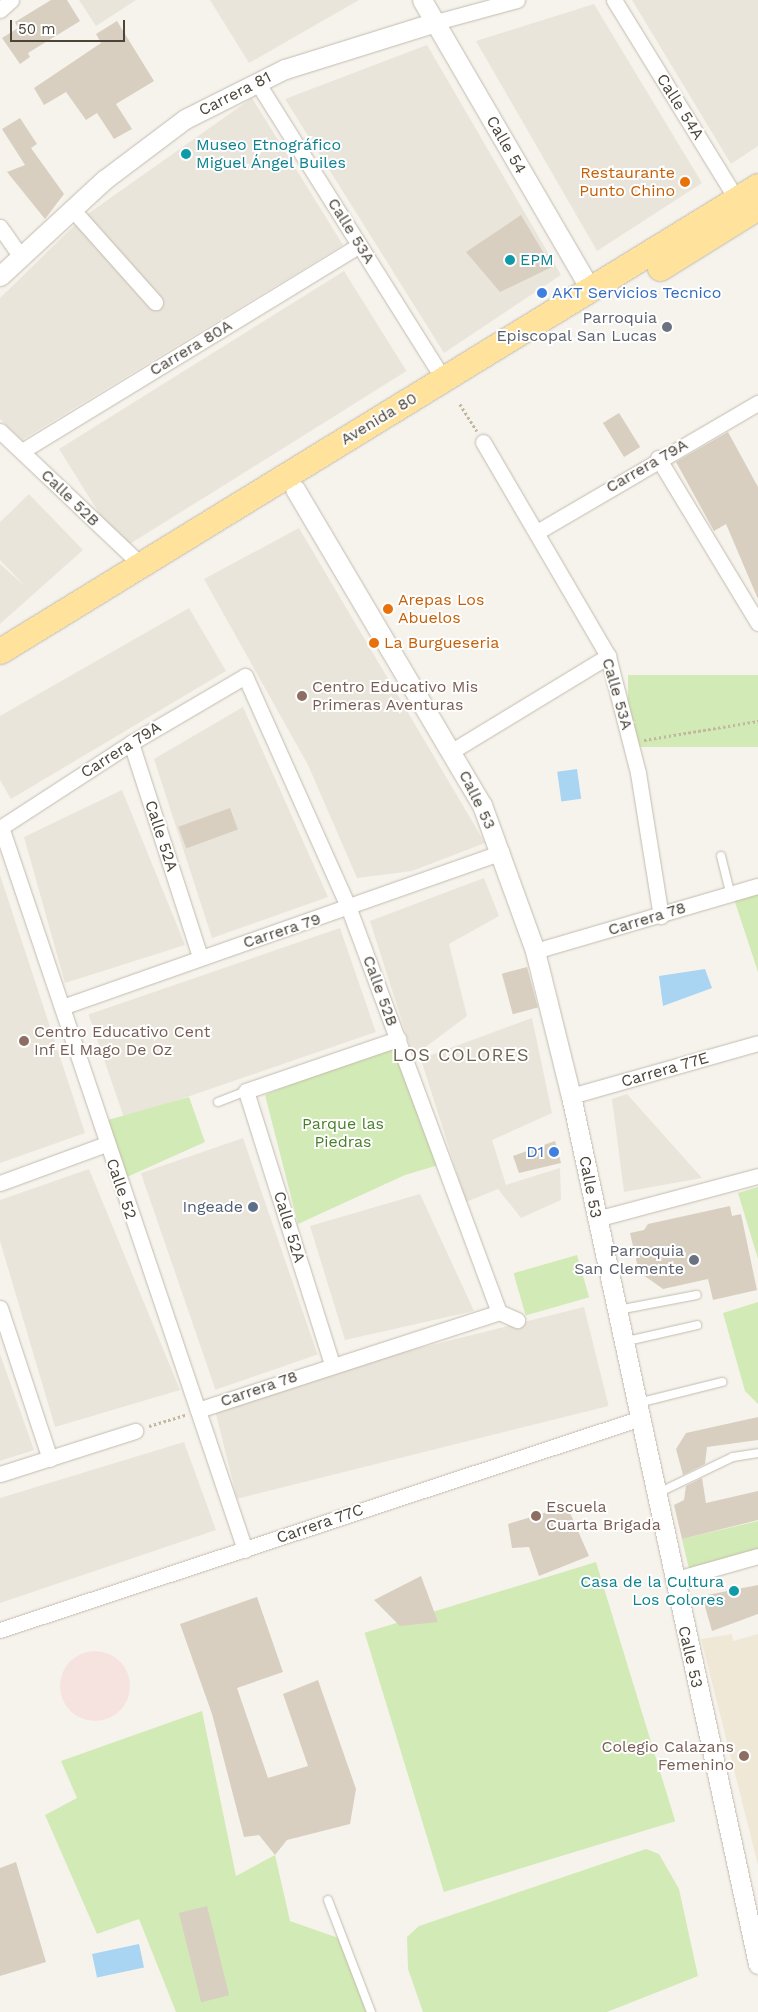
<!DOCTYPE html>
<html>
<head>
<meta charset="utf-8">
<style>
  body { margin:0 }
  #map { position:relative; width:758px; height:2012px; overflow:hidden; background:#f6f3ec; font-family:"Work Sans",sans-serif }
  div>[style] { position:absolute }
  .residential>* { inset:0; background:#eae5da; transform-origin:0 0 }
  .education>* { inset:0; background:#efe8d6 }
  .medical>* { inset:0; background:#f6e3e0 }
  .round { border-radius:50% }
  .green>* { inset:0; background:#d2eab5; transform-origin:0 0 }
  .water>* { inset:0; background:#a9d4f2; transform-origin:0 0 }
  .building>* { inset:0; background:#d8cfc1; transform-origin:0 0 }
  .path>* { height:2.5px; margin-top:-1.25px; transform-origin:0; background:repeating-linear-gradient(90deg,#c4b79f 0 2.5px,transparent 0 5px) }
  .roads { filter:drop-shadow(0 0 1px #c2bbae) drop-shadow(0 0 1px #c2bbae) }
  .service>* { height:8px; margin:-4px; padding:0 4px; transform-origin:4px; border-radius:4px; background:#fff }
  .minor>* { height:15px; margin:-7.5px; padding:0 7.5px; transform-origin:7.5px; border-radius:7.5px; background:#fff }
  .tertiary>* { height:19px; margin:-9.5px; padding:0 9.5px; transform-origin:9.5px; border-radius:9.5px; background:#fff }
  .primary>* { height:25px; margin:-12.5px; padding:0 12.5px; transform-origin:12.5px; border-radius:12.5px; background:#ffe39c }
  .dots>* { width:14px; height:14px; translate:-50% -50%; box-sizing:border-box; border:2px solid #fff; border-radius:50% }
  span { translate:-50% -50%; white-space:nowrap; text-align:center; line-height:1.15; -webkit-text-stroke:4px #fff; paint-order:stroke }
  .street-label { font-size:16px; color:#4b4439 }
  .culture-label { font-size:16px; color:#0d838f }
  .left { translate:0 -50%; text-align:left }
  .right { translate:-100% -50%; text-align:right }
  .food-label { font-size:16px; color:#c56008 }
  .shop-label { font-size:16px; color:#366cbe }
  .worship-label { font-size:16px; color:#5b616d }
  .education-label { font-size:16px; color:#785e54 }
  .park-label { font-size:16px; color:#4a7f2a }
  .service-label { font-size:16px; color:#4e5e75 }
  .neighbourhood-label { font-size:18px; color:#6e6250; letter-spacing:1px }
  .scale { position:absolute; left:10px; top:20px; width:115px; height:22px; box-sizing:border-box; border:2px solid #4b4439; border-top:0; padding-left:6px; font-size:15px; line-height:18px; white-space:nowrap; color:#4b4439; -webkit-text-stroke:4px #fff; paint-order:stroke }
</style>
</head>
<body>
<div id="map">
  <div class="residential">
    <div style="clip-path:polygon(79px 0,136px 0,96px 26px)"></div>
    <div style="clip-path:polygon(210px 0,359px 0,249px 63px)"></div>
    <div style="clip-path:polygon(632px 0,758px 0,758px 146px,731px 164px)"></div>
    <div style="clip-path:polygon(594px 4px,702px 183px,597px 251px,476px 41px)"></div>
    <div style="clip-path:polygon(427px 45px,561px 275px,444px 353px,285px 99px)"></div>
    <div style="clip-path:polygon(252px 98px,343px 245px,22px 440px,0 419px,0 298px,82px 218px)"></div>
    <div style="left:344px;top:271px;width:118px;height:336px;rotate:58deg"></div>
    <div style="clip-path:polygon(29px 494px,83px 550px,0 624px,0 564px,26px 587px,0 560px,0 522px)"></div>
    <div style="clip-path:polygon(299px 528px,485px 843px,412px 871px,357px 878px,308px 765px,204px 579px)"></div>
    <div style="clip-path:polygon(189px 608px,226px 671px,11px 799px,0 780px,0 716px)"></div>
    <div style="clip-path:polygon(243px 707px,328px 897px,212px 938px,154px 759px)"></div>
    <div style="clip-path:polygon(122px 790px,185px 945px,65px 983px,24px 837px)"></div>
    <div style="clip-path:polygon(0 875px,85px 1133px,0 1163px)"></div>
    <div style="clip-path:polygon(484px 878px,499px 916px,449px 944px,467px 1016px,419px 1052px,426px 1057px,532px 1018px,552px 1113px,492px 1140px,506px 1185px,560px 1168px,561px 1200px,521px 1218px,498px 1189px,466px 1202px,419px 1053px,413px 1056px,370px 921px)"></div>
    <div style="left:340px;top:928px;width:110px;height:266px;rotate:71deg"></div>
    <div style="clip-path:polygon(627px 1094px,702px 1178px,624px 1192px,612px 1099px)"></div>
    <div style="left:243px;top:1138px;width:229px;height:108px;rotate:71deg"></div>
    <div style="clip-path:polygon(89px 1169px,180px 1390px,55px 1427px,0 1241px,0 1200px)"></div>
    <div style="clip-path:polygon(420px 1194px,474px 1311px,345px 1340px,310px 1226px)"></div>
    <div style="left:584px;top:1307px;width:102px;height:383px;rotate:76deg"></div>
    <div style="clip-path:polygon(0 1354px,34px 1450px,0 1461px)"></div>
    <div style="clip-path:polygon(184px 1442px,216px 1530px,0 1603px,0 1498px)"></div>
  </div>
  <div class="education">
    <div style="clip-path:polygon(732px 1634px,733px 1641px,758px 1634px,758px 1865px,701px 1639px)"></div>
  </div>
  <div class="medical">
    <div class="round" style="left:60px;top:1651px;width:70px;height:70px"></div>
  </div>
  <div class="green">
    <div style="left:758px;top:675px;width:72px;height:130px;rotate:90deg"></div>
    <div style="clip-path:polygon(758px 889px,758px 972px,733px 896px)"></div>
    <div style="clip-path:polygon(392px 1043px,442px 1164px,405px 1175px,298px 1224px,265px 1095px)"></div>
    <div style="clip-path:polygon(189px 1097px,205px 1142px,127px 1177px,101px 1122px)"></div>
    <div style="clip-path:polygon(758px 1187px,758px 1259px,738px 1193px)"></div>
    <div style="left:577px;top:1255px;width:44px;height:66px;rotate:74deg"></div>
    <div style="clip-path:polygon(758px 1302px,758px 1404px,745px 1391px,723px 1313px)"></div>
    <div style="clip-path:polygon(758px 1521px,758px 1549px,689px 1569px,682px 1539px)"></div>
    <div style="left:596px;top:1562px;width:271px;height:242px;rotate:73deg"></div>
    <div style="clip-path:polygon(202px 1711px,236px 1876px,275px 1855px,290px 1921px,344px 1940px,367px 2012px,176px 2012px,139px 1919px,97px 1934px,45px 1815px,77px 1798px,61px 1761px)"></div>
    <div style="clip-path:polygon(646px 1849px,659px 1854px,679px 1889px,698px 1976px,607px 2012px,423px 2012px,408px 1969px,407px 1937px,419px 1926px)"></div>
  </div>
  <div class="water">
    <div style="left:577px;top:769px;width:30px;height:20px;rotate:82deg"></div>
    <div style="clip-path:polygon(705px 969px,712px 988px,663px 1006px,659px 976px)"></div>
    <div style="left:139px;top:1944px;width:24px;height:48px;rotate:78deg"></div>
  </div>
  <div class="building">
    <div style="clip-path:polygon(51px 0,67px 0,80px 21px,28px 53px,30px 57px,20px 64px,2px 38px,18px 28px,15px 22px)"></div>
    <div style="clip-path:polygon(117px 21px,154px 81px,116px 104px,132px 129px,114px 139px,97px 113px,86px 120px,66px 92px,44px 105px,34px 88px,101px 43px,96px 34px)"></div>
    <div style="clip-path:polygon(20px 118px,37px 144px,31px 148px,64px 194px,45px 219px,7px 172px,25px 165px,2px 129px)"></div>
    <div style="clip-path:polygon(521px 215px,552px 267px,500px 292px,466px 252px)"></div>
    <div style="left:619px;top:413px;width:40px;height:19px;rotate:58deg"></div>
    <div style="clip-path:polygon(728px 432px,758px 487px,758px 599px,726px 524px,714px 531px,676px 462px)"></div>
    <div style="left:230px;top:808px;width:23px;height:55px;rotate:70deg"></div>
    <div style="left:527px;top:967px;width:42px;height:26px;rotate:75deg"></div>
    <div style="clip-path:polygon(555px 1141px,561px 1163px,519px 1173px,513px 1156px)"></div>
    <div style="clip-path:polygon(730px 1206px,732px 1216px,741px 1214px,757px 1290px,713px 1300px,708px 1279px,663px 1289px,639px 1272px,630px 1233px,644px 1230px,648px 1224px)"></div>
    <div style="clip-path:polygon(758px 1417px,758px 1440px,707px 1447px,705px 1464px,683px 1475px,676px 1449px,686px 1433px)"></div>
    <div style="clip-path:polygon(702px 1478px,706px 1503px,758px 1491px,758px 1520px,682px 1539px,674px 1505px,684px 1500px,686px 1486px)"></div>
    <div style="clip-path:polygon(567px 1506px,589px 1556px,539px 1576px,529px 1547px,512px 1548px,508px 1524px)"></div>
    <div style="clip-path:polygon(421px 1576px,438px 1622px,400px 1626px,374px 1600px)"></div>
    <div style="clip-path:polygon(758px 1585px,758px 1614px,712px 1631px,702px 1596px)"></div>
    <div style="clip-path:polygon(257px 1597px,283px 1672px,237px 1688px,268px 1778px,308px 1766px,283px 1694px,318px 1680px,356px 1789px,350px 1824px,287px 1840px,275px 1855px,259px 1835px,244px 1837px,212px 1714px,180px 1624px)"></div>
    <div style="clip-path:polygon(16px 1862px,46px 1962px,0 1976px,0 1868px)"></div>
    <div style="left:207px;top:1906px;width:92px;height:29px;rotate:76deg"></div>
  </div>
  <div class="path">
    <div style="left:460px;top:404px;width:32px;rotate:58deg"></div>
    <div style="left:644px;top:740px;width:116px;rotate:-9.5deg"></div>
    <div style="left:149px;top:1426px;width:38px;rotate:-17deg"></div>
  </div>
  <div class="roads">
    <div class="service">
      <div style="left:721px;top:856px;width:38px;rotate:76deg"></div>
      <div style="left:218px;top:1102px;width:30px;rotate:-21deg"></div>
      <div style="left:618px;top:1310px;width:80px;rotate:-10.8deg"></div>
      <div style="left:623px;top:1342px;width:76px;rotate:-12.9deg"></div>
      <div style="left:638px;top:1403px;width:87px;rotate:-14deg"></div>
      <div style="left:656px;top:1494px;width:85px;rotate:-25.7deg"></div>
      <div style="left:733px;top:1457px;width:25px;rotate:-9deg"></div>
      <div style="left:328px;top:1900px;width:120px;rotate:69deg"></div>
    </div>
    <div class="minor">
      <div style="left:614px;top:0;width:241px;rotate:58.4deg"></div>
      <div style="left:0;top:10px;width:15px;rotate:-42deg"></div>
      <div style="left:436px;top:22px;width:84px;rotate:-15.2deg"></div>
      <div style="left:257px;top:82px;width:352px;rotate:57.9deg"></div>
      <div style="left:72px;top:209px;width:125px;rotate:48.3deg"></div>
      <div style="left:0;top:227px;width:35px;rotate:55deg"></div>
      <div style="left:0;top:431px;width:195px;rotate:43.5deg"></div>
      <div style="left:483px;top:442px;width:248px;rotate:59.7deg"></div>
      <div style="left:608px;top:656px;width:121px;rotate:75.6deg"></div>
      <div style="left:638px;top:773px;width:145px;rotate:80.9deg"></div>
      <div style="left:22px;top:451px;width:395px;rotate:-31.4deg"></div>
      <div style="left:658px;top:458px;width:193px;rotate:58.8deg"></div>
      <div style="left:537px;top:532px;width:256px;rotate:-30.3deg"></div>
      <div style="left:131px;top:743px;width:225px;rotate:72.1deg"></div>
      <div style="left:452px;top:751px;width:183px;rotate:-31.3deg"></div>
      <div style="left:1px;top:827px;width:763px;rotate:71.35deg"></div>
      <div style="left:0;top:828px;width:156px;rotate:-33deg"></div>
      <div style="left:131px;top:743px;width:132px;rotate:-30.4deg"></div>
      <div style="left:245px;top:676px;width:255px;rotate:65.9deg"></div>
      <div style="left:349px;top:909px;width:430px;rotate:69.6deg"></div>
      <div style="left:535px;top:951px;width:232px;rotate:-16.3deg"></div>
      <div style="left:62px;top:1007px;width:466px;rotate:-19.4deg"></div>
      <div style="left:571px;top:1096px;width:194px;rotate:-15.8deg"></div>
      <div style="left:0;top:1183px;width:113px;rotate:-20.2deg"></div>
      <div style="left:596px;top:1219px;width:168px;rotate:-14.9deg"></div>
      <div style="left:0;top:1308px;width:159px;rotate:71.7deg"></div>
      <div style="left:332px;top:1364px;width:286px;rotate:-107.5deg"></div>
      <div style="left:246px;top:1091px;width:161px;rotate:-18.9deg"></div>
      <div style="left:198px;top:1410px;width:317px;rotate:-18deg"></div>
      <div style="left:499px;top:1312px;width:20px;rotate:24deg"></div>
      <div style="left:0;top:1474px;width:142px;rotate:-17.7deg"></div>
      <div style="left:673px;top:1580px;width:88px;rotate:-15.8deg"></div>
      <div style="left:0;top:1630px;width:675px;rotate:-18.3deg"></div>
    </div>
    <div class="tertiary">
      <div style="left:422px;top:0;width:336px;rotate:59.8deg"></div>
      <div style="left:0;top:276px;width:142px;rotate:-42.7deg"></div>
      <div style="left:104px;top:180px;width:101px;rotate:-37deg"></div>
      <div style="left:185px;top:119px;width:112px;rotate:-26.6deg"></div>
      <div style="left:285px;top:69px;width:158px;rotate:-17.3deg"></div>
      <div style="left:295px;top:489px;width:367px;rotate:59.4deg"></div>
      <div style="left:482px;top:805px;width:155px;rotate:70deg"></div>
      <div style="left:535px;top:951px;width:149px;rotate:76.1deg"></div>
      <div style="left:571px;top:1096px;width:888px;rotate:77.84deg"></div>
    </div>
    <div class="primary">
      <div style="left:660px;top:268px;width:115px;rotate:-31.9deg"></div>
      <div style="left:0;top:651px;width:889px;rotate:-31.53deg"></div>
    </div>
  </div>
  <div class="dots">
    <div style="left:186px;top:154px;background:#0f9aa8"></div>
    <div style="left:685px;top:182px;background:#e8710a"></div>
    <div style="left:510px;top:260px;background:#0f9aa8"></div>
    <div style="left:542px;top:293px;background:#3f7fe0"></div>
    <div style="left:667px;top:327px;background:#6b7280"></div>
    <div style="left:388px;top:609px;background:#e8710a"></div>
    <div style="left:374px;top:643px;background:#e8710a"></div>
    <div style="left:302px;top:696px;background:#8d6e63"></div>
    <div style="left:24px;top:1041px;background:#8d6e63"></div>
    <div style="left:554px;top:1152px;background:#3f7fe0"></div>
    <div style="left:253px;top:1207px;background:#5c6f8a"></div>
    <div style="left:694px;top:1260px;background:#6b7280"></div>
    <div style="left:536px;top:1516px;background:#8d6e63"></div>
    <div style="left:734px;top:1591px;background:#0f9aa8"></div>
    <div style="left:744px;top:1756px;background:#8d6e63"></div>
  </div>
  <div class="street-label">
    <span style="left:235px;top:94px;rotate:-27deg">Carrera 81</span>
    <span style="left:680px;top:107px;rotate:58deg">Calle 54A</span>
    <span style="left:506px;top:145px;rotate:60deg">Calle 54</span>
    <span style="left:351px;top:231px;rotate:58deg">Calle 53A</span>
    <span style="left:191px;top:348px;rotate:-31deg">Carrera 80A</span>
    <span style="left:379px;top:419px;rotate:-31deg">Avenida 80</span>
    <span style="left:647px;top:466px;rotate:-30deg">Carrera 79A</span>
    <span style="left:70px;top:498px;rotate:44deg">Calle 52B</span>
    <span style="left:617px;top:694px;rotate:74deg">Calle 53A</span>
    <span style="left:121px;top:750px;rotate:-32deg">Carrera 79A</span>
    <span style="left:477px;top:800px;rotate:64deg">Calle 53</span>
    <span style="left:161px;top:836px;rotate:72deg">Calle 52A</span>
    <span style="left:647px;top:919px;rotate:-17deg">Carrera 78</span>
    <span style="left:282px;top:931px;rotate:-18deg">Carrera 79</span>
    <span style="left:380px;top:991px;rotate:70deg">Calle 52B</span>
    <span style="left:665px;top:1070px;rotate:-16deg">Carrera 77E</span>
    <span style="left:590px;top:1187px;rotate:79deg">Calle 53</span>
    <span style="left:121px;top:1189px;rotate:71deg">Calle 52</span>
    <span style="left:289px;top:1227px;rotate:73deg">Calle 52A</span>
    <span style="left:259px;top:1389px;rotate:-19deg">Carrera 78</span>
    <span style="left:320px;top:1524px;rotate:-19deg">Carrera 77C</span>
    <span style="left:690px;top:1657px;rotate:77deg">Calle 53</span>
  </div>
  <div class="culture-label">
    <span class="left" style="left:196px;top:154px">Museo Etnográfico<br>Miguel Ángel Builes</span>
    <span class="left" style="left:520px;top:260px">EPM</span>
    <span class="right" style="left:724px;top:1591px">Casa de la Cultura<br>Los Colores</span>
  </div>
  <div class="food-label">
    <span class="right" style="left:675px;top:182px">Restaurante<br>Punto Chino</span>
    <span class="left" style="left:398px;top:609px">Arepas Los<br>Abuelos</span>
    <span class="left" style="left:384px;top:643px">La Burgueseria</span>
  </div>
  <div class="shop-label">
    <span class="left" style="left:552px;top:293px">AKT Servicios Tecnico</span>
    <span class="right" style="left:544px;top:1152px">D1</span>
  </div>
  <div class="worship-label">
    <span class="right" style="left:657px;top:327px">Parroquia<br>Episcopal San Lucas</span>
    <span class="right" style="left:684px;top:1260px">Parroquia<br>San Clemente</span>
  </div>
  <div class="education-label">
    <span class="left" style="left:312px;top:696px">Centro Educativo Mis<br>Primeras Aventuras</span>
    <span class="left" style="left:34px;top:1041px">Centro Educativo Cent<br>Inf El Mago De Oz</span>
    <span class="left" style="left:546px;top:1516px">Escuela<br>Cuarta Brigada</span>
    <span class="right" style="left:734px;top:1756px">Colegio Calazans<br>Femenino</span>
  </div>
  <div class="park-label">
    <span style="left:343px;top:1133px">Parque las<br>Piedras</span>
  </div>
  <div class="service-label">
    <span class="right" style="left:243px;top:1207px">Ingeade</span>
  </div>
  <div class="neighbourhood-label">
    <span style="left:461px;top:1055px">LOS COLORES</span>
  </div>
  <div class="scale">50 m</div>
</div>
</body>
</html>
